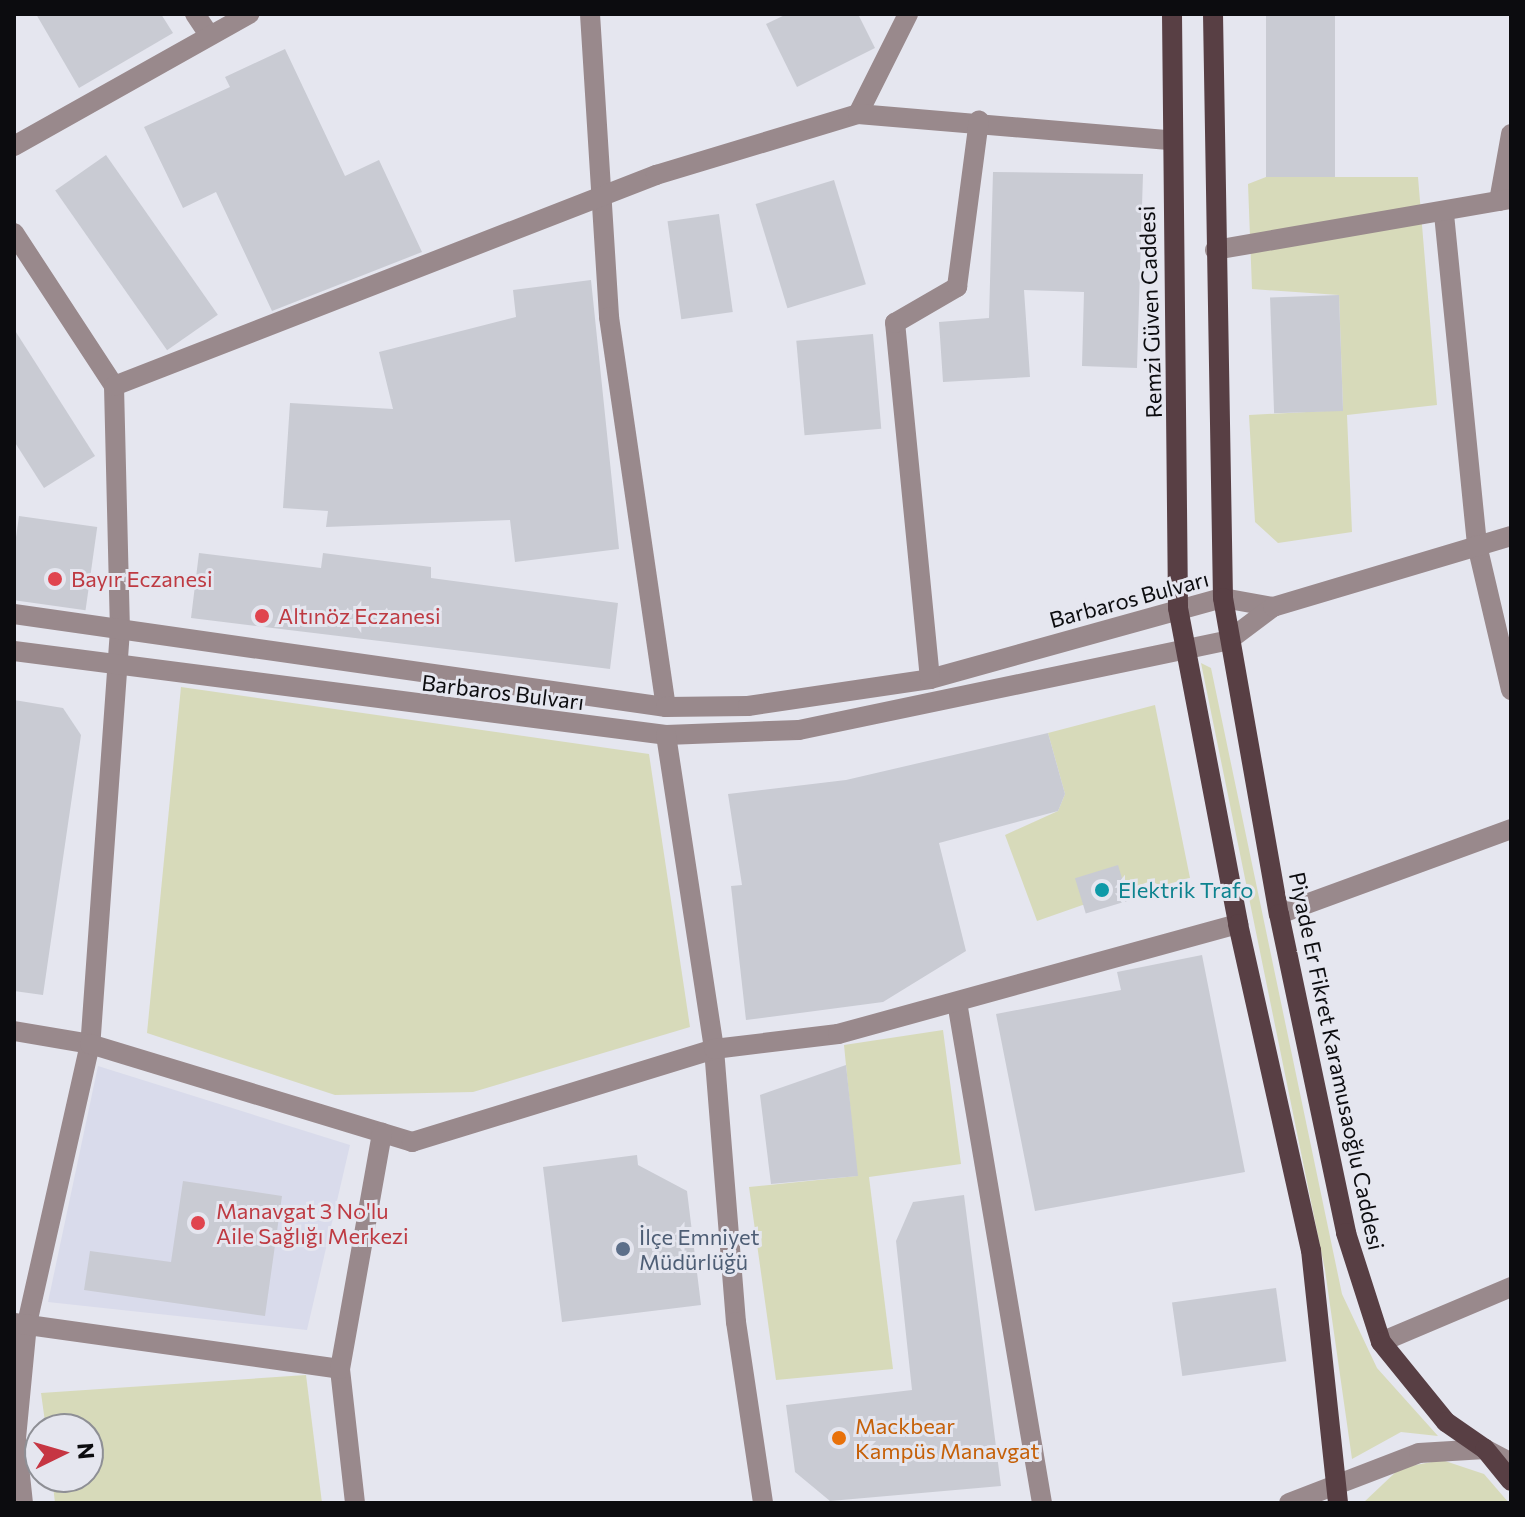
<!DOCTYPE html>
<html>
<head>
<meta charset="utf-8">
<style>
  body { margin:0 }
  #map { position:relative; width:1525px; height:1517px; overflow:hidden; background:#e5e6ef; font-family:Commissioner,sans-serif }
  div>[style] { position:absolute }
  .built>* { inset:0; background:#d9dbeb }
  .green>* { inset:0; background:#d7daba }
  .building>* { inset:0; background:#c9cbd3; transform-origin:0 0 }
  .minor>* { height:20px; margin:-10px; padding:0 10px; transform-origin:10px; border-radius:10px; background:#99898c }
  .major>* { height:20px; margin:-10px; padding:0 10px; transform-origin:10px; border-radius:10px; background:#583f44 }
  .dots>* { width:22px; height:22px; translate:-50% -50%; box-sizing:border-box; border:4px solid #e5e6ef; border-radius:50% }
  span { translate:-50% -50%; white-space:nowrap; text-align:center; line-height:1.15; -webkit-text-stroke:6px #e5e6ef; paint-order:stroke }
  .street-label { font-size:22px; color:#0c0c0f }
  .health-label { font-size:22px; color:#be3a42 }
  .left { translate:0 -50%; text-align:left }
  .culture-label { font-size:22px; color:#0d838f }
  .service-label { font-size:22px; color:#4e5e75 }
  .food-label { font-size:22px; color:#c56008 }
  .frame { position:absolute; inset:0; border:16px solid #0c0c0f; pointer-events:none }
  .north { position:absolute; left:24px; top:1413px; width:80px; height:80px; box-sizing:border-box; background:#e5e6ef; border:2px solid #8e8f95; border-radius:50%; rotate:85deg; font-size:22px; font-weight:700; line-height:32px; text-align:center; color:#0c0c0f }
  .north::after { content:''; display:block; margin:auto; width:28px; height:36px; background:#c63643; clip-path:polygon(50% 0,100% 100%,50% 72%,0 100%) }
</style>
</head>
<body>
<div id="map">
  <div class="built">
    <div style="clip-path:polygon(98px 1066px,350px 1145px,307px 1330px,48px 1302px)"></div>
  </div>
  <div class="green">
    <div style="clip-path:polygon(1266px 177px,1418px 177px,1437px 405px,1347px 415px,1352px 532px,1278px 543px,1255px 522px,1249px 415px,1343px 410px,1339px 295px,1252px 289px,1248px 184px)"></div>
    <div style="clip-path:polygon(1201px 663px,1211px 668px,1342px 1294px,1377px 1368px,1438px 1436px,1401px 1432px,1352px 1459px,1325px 1270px)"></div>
    <div style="clip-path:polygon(181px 687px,649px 754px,690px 1027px,473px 1092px,335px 1095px,147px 1033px)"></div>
    <div style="clip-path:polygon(1155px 705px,1190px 878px,1161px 886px,1151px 881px,1037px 921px,1005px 835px,1058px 811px,1065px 794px,1048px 733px)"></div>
    <div style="clip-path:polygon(943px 1030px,961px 1164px,869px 1177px,893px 1369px,776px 1380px,749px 1187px,857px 1176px,844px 1045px)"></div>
    <div style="clip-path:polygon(306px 1375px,322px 1503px,55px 1503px,52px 1477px,88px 1477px,88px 1429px,46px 1429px,41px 1393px)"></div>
    <div style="clip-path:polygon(1442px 1460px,1484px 1474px,1509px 1503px,1363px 1503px,1400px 1468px)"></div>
  </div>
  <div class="building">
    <div style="clip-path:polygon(36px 14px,161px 14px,173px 33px,79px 88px)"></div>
    <div style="clip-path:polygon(787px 14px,858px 14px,875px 48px,797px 87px,766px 24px)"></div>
    <div style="left:1266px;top:14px;width:69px;height:163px"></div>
    <div style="clip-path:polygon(285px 49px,345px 176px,379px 160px,422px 252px,272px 311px,216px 192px,183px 208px,144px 127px,230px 87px,225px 77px)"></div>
    <div style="left:106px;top:155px;width:195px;height:62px;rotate:55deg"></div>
    <div style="clip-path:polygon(993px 172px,1143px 174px,1137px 368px,1082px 366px,1084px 292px,1024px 290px,1030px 377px,943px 382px,939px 322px,989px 318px)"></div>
    <div style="left:834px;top:180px;width:109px;height:82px;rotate:73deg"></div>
    <div style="left:719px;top:214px;width:99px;height:52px;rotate:82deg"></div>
    <div style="clip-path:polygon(591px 280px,619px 549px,515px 562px,510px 520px,326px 527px,328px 511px,283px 508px,290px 403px,393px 409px,379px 352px,516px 317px,513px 290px)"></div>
    <div style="left:1339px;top:295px;width:116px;height:69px;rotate:88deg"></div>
    <div style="clip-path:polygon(14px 329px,95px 456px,44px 488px,14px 441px)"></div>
    <div style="left:873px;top:334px;width:95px;height:77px;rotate:85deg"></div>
    <div style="left:19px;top:516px;width:79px;height:84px;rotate:8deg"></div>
    <div style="clip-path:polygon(199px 553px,321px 568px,323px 553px,431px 567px,431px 578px,618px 603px,610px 669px,191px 618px)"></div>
    <div style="clip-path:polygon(14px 700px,63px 708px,81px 735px,43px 995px,14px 991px)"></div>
    <div style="clip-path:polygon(1048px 733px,1065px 794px,1058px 811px,939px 843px,966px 951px,883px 1002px,746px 1020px,731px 886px,742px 885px,728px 794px,846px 780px)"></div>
    <div style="left:1118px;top:865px;width:37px;height:45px;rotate:73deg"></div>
    <div style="clip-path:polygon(1202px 955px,1245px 1172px,1035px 1211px,996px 1014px,1121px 990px,1117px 972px)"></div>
    <div style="clip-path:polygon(846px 1065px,858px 1176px,771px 1184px,760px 1095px)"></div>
    <div style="clip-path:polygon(637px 1155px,638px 1165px,687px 1191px,701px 1305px,562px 1322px,543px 1167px)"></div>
    <div style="clip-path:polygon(183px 1181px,282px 1196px,265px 1316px,84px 1290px,90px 1251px,171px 1262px)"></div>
    <div style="clip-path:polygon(964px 1195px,1001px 1486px,830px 1501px,795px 1472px,786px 1405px,912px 1390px,896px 1241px,913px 1202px)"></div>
    <div style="left:1276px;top:1288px;width:74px;height:105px;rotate:82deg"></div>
  </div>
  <div class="minor">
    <div style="left:195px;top:14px;width:23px;rotate:56deg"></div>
    <div style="left:590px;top:14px;width:304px;rotate:86.4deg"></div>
    <div style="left:609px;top:317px;width:394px;rotate:81.7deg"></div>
    <div style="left:858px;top:114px;width:112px;rotate:-63.4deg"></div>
    <div style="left:14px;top:146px;width:270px;rotate:-29.3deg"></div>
    <div style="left:1499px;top:201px;width:68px;rotate:-79.8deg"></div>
    <div style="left:1444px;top:214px;width:333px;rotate:84.3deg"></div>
    <div style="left:1477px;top:545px;width:149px;rotate:76.8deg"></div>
    <div style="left:14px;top:233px;width:183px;rotate:56.8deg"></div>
    <div style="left:114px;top:386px;width:244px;rotate:88.6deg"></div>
    <div style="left:120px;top:630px;width:415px;rotate:94.1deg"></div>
    <div style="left:90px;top:1044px;width:287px;rotate:102.7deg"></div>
    <div style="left:27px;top:1324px;width:115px;rotate:95.5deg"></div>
    <div style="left:16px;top:1438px;width:65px;rotate:83.9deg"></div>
    <div style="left:1215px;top:250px;width:300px;rotate:-9.8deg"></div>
    <div style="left:114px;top:386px;width:582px;rotate:-21.27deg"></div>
    <div style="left:656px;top:175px;width:211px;rotate:-16.8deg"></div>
    <div style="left:858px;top:114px;width:312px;rotate:4.8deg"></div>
    <div style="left:14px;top:614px;width:659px;rotate:8.12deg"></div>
    <div style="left:666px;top:707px;width:82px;rotate:-0.7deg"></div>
    <div style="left:748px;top:706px;width:184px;rotate:-8.4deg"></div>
    <div style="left:930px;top:679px;width:304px;rotate:-15.5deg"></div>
    <div style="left:1223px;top:598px;width:51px;rotate:10.2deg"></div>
    <div style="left:14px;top:651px;width:657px;rotate:7.34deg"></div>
    <div style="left:666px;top:735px;width:133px;rotate:-2.2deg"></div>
    <div style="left:799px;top:730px;width:439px;rotate:-11.8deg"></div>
    <div style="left:1229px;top:640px;width:55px;rotate:-36.9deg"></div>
    <div style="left:1273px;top:607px;width:248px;rotate:-16.6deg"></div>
    <div style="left:930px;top:679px;width:358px;rotate:-95.6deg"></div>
    <div style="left:895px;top:323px;width:72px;rotate:-30.1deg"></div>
    <div style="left:957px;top:287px;width:168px;rotate:-82.5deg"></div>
    <div style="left:666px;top:735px;width:318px;rotate:81.3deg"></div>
    <div style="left:714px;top:1049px;width:274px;rotate:85.4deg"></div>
    <div style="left:736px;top:1322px;width:183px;rotate:81.5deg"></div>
    <div style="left:1279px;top:914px;width:247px;rotate:-20.1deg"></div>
    <div style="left:957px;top:1002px;width:508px;rotate:80.37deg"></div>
    <div style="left:14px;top:1031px;width:77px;rotate:9.7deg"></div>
    <div style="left:90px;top:1044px;width:337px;rotate:16.9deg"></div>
    <div style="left:412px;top:1142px;width:316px;rotate:-17.1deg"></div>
    <div style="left:714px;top:1049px;width:125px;rotate:-6.9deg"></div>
    <div style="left:838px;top:1034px;width:415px;rotate:-15.4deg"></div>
    <div style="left:14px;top:1323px;width:329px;rotate:8deg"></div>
    <div style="left:1381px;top:1342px;width:141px;rotate:-22.9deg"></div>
    <div style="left:355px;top:1503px;width:135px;rotate:-96.4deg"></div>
    <div style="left:340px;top:1369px;width:240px;rotate:-79.9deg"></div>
    <div style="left:1289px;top:1503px;width:139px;rotate:-21deg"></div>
    <div style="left:1419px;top:1453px;width:66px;rotate:-3.5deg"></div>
    <div style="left:1485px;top:1449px;width:30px;rotate:28deg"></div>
  </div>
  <div class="major">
    <div style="left:1172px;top:14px;width:594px;rotate:89.42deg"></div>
    <div style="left:1178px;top:608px;width:322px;rotate:79.2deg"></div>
    <div style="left:1238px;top:924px;width:334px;rotate:77.4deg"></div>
    <div style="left:1311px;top:1250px;width:254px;rotate:83.9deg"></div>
    <div style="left:1213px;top:14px;width:584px;rotate:89.02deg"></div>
    <div style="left:1223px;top:598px;width:321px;rotate:80deg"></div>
    <div style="left:1279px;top:914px;width:326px;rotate:78.1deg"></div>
    <div style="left:1346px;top:1233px;width:114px;rotate:72.2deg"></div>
    <div style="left:1381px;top:1342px;width:103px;rotate:50.9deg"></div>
    <div style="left:1446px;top:1422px;width:47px;rotate:34.7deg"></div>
    <div style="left:1485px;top:1449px;width:41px;rotate:50.9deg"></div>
  </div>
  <div class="dots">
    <div style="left:55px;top:579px;background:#e0444e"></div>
    <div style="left:262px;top:616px;background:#e0444e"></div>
    <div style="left:1102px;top:890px;background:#0f9aa8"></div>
    <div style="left:198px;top:1223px;background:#e0444e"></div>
    <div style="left:623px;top:1249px;background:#5c6f8a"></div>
    <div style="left:839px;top:1438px;background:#e8710a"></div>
  </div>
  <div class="street-label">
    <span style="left:1150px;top:312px;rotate:-92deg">Remzi Güven Caddesi</span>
    <span style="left:1129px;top:599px;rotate:-15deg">Barbaros Bulvarı</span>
    <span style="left:503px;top:692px;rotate:7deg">Barbaros Bulvarı</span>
    <span style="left:1337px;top:1061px;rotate:78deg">Piyade Er Fikret Karamusaoğlu Caddesi</span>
  </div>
  <div class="health-label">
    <span class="left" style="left:71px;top:579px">Bayır Eczanesi</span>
    <span class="left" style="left:278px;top:616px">Altınöz Eczanesi</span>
    <span class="left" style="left:216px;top:1223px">Manavgat 3 No'lu<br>Aile Sağlığı Merkezi</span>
  </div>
  <div class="culture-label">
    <span class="left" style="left:1118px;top:890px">Elektrik Trafo</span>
  </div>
  <div class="service-label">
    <span class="left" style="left:639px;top:1249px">İlçe Emniyet<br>Müdürlüğü</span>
  </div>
  <div class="food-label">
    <span class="left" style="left:855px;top:1438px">Mackbear<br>Kampüs Manavgat</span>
  </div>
  <div class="frame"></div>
  <div class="north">N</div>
</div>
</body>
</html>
